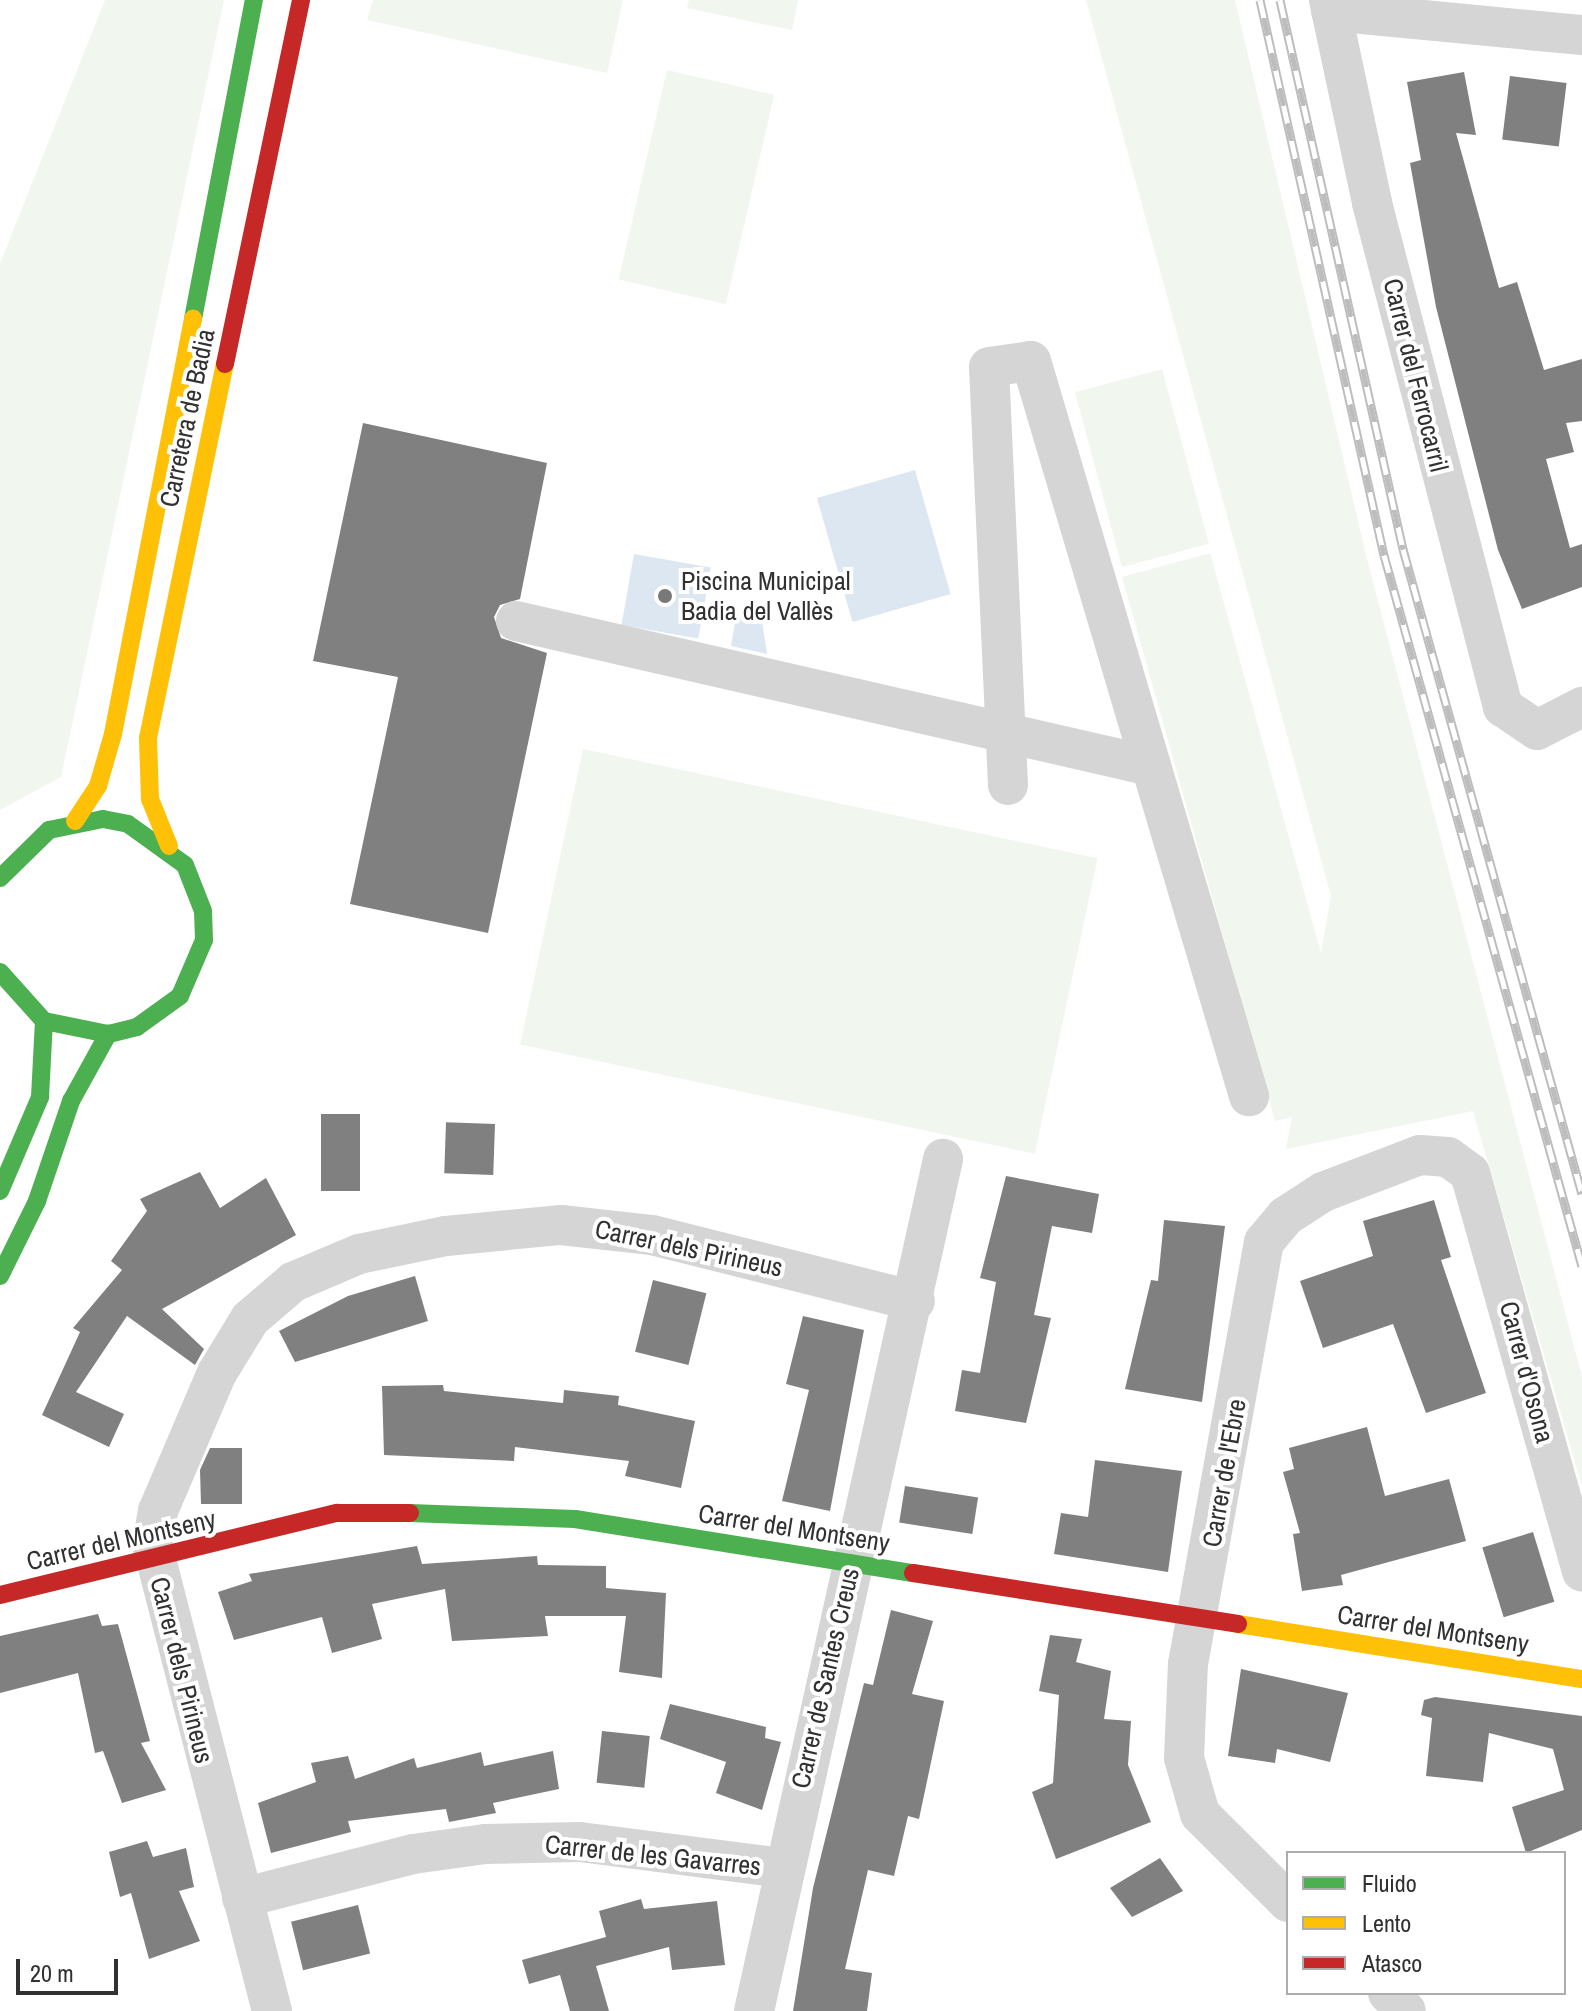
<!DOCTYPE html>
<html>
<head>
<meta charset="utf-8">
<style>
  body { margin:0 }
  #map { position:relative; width:1582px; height:2011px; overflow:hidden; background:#fff; font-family:"Archivo Narrow",sans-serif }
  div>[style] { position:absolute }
  .green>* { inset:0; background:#f1f6ee; transform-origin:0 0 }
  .water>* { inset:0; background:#dce7f2; transform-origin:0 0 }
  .building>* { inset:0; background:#808080; transform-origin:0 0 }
  .street>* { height:40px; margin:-20px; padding:0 20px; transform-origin:20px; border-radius:20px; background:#d5d5d5 }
  .fast>* { height:18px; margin:-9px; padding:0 9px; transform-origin:9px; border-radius:9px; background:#4caf50 }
  .slow>* { height:18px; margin:-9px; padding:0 9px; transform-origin:9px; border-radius:9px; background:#ffc107 }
  .jam>* { height:18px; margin:-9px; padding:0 9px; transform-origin:9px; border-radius:9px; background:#c62828 }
  .rail>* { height:9px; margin-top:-4.5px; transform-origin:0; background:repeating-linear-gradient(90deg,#fff 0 18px,#bdbdbd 0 36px); box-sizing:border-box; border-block:2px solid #bdbdbd }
  .dots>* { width:22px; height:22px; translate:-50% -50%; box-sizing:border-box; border:4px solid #fff; border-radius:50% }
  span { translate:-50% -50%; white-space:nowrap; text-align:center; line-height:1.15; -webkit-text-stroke:8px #fff; paint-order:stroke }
  .street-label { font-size:26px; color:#313131 }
  .poi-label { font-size:26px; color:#313131 }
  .left { translate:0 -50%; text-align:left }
  .legend { position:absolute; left:1286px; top:1851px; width:280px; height:144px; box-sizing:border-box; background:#fff; border:2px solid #adadad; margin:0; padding:10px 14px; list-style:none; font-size:24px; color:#313131 }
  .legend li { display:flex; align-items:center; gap:16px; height:40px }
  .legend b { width:40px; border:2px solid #adadad }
  .scale { position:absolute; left:16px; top:1959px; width:102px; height:36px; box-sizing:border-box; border:4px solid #313131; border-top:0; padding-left:10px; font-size:24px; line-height:28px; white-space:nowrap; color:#313131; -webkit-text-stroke:6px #fff; paint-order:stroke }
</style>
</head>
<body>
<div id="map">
  <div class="green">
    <div style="clip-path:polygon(105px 0,224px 0,61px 777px,0 810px,0 264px)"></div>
    <div style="clip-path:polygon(373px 0,623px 0,607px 73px,367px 20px)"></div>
    <div style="clip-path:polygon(689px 0,798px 0,792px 30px,687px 8px)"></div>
    <div style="clip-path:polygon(1086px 0,1235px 0,1367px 559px,1582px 1377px,1582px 1486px,1473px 1111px,1286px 1149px,1292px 1117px,1275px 1121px,1122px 577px,1210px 553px,1321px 953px,1331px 896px)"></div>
    <div style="left:667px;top:70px;width:110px;height:215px;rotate:13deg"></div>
    <div style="left:1162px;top:369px;width:181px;height:90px;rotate:75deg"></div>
    <div style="left:583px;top:749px;width:526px;height:302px;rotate:12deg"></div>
  </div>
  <div class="water">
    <div style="left:915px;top:470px;width:129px;height:102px;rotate:74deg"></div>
    <div style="left:634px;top:554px;width:78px;height:72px;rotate:10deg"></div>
    <div style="clip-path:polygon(760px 608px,767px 654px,731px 646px,736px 617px)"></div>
  </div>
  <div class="building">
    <div style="clip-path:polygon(1464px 72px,1476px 135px,1456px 133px,1499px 288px,1517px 282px,1544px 370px,1582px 359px,1582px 421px,1566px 423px,1574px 452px,1546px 459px,1570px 548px,1582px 544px,1582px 587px,1522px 609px,1498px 550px,1436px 307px,1410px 163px,1421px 160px,1407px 82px)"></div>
    <div style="left:1510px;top:76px;width:57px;height:64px;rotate:7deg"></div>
    <div style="clip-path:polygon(363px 423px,547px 463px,520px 599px,500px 605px,494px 617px,501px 638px,547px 653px,488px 933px,350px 904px,398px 677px,313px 661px)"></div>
    <div style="left:321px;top:1114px;width:39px;height:77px"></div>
    <div style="left:495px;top:1124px;width:51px;height:49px;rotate:92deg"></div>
    <div style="clip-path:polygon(200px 1172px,220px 1208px,266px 1178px,296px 1235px,162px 1309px,204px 1349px,195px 1365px,127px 1316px,76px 1392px,124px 1414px,109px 1447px,42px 1415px,80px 1332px,73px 1328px,122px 1270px,111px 1261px,147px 1211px,140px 1199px)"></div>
    <div style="clip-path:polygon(1006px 1176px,1099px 1194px,1092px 1233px,1052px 1226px,1034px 1315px,1051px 1318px,1026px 1423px,955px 1411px,962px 1370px,980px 1373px,996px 1282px,980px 1278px)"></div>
    <div style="clip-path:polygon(1434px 1200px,1451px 1257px,1441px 1260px,1486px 1393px,1426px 1413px,1393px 1324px,1323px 1348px,1300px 1281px,1373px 1256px,1363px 1221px)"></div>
    <div style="clip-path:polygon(1164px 1220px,1225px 1226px,1202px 1402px,1125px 1389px,1151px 1280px,1158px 1281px)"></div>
    <div style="clip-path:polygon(415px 1276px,428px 1321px,295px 1362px,279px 1331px,348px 1296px)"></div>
    <div style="left:653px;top:1280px;width:55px;height:74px;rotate:14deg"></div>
    <div style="clip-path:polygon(803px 1316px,864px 1330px,830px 1511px,782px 1501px,809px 1390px,786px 1384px)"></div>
    <div style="clip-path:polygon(443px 1385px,444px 1391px,563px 1403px,564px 1390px,619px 1396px,618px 1405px,695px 1421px,681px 1488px,625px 1476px,629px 1461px,515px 1447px,514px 1461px,384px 1455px,382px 1386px)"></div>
    <div style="clip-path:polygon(1367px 1427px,1385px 1496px,1449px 1479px,1466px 1541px,1341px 1575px,1343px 1585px,1302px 1591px,1293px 1534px,1300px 1533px,1283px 1472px,1294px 1469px,1289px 1448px)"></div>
    <div style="clip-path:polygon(210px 1448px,242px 1448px,242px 1504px,201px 1504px,200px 1470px)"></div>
    <div style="clip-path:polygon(1095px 1460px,1182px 1471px,1168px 1572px,1054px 1554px,1061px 1513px,1088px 1517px)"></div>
    <div style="left:905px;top:1486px;width:74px;height:37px;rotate:9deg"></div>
    <div style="left:1533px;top:1532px;width:73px;height:53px;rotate:73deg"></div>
    <div style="clip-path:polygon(417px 1546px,422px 1564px,537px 1556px,538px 1565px,606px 1566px,606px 1588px,666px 1593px,662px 1678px,619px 1672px,626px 1616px,545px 1616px,548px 1636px,452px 1641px,445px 1589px,372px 1604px,382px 1639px,332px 1653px,322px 1617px,234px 1640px,218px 1592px,252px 1581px,249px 1574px)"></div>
    <div style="clip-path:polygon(891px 1610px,933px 1621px,912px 1694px,944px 1701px,919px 1819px,908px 1816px,894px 1876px,868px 1870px,845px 1969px,872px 1973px,867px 2011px,793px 2011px,813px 1888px,864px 1683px,873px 1685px)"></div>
    <div style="clip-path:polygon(98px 1614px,102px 1626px,118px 1624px,150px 1741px,141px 1743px,166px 1790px,122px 1803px,103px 1751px,95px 1753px,78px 1673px,0 1693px,0 1636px)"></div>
    <div style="clip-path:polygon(1050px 1635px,1082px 1639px,1076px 1662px,1111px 1671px,1104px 1719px,1131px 1721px,1128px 1765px,1151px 1822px,1056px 1859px,1032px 1792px,1053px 1783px,1059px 1695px,1039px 1691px)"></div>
    <div style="clip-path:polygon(1241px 1669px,1348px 1693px,1330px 1762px,1277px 1749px,1275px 1763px,1228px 1756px)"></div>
    <div style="clip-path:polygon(1435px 1697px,1582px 1716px,1582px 1830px,1526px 1853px,1512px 1807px,1564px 1790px,1553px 1749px,1489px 1733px,1483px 1782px,1426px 1776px,1432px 1718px,1421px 1715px,1424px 1700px)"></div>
    <div style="clip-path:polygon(670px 1704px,766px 1727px,765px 1738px,781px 1742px,762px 1810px,716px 1793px,726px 1762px,660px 1739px)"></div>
    <div style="left:602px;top:1731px;width:48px;height:52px;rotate:6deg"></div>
    <div style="clip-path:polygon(553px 1751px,559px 1789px,493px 1803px,496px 1813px,449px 1822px,446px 1809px,348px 1821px,351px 1832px,271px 1853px,258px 1803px,316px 1782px,311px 1763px,348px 1756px,355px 1779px,414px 1758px,417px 1768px,481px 1752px,484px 1766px)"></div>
    <div style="clip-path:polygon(147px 1841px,153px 1857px,186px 1848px,194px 1887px,179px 1891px,200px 1941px,149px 1959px,131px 1893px,120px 1897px,109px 1852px)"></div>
    <div style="clip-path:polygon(1160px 1858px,1183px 1891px,1132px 1917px,1110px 1888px)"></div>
    <div style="clip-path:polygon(641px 1899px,644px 1909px,717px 1901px,725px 1965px,672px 1970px,669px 1947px,596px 1966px,609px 2011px,570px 2011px,560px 1975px,529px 1984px,522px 1960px,606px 1937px,599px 1911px)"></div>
    <div style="left:358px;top:1905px;width:50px;height:69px;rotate:76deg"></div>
  </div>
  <div class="street">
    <div style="left:1329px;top:0;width:208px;rotate:78deg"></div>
    <div style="left:1372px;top:203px;width:521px;rotate:75.43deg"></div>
    <div style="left:1503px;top:707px;width:41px;rotate:34.1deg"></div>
    <div style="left:1537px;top:730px;width:51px;rotate:-27.1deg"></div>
    <div style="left:1331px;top:11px;width:252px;rotate:5.5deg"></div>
    <div style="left:516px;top:621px;width:651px;rotate:12.86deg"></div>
    <div style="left:1008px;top:785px;width:418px;rotate:-92.6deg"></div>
    <div style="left:989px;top:367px;width:42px;rotate:-8.1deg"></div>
    <div style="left:1031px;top:361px;width:767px;rotate:73.48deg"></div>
    <div style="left:242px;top:1898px;width:177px;rotate:-14.4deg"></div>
    <div style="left:413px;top:1854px;width:73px;rotate:-7.9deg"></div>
    <div style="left:485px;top:1844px;width:95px;rotate:-1.2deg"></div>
    <div style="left:580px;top:1842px;width:204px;rotate:7.3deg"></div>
    <div style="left:1288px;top:1902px;width:124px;rotate:-135deg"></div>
    <div style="left:1200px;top:1814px;width:58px;rotate:-105.9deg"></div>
    <div style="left:1184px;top:1758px;width:94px;rotate:-87.6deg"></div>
    <div style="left:1188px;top:1664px;width:429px;rotate:-79.8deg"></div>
    <div style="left:1264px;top:1242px;width:34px;rotate:-50deg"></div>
    <div style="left:1286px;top:1216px;width:44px;rotate:-33deg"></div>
    <div style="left:1323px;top:1192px;width:104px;rotate:-20.9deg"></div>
    <div style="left:1420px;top:1155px;width:28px;rotate:4deg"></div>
    <div style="left:1448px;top:1157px;width:27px;rotate:36deg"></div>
    <div style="left:1470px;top:1173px;width:414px;rotate:74.3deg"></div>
    <div style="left:1388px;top:1993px;width:25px;rotate:45deg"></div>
    <div style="left:272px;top:2011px;width:481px;rotate:-104.4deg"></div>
    <div style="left:152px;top:1545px;width:35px;rotate:-80deg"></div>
    <div style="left:158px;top:1511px;width:150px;rotate:-66.9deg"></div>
    <div style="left:217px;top:1373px;width:63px;rotate:-58.6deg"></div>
    <div style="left:250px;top:1319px;width:57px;rotate:-40.7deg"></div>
    <div style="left:293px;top:1282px;width:72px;rotate:-23deg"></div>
    <div style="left:359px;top:1254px;width:89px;rotate:-11.7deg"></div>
    <div style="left:446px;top:1236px;width:116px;rotate:-5.5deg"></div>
    <div style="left:561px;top:1225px;width:92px;rotate:6.3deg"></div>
    <div style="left:652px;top:1235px;width:271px;rotate:14.1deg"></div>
    <div style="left:754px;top:2011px;width:873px;rotate:-77.49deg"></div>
  </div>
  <div class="fast">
    <div style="left:193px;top:319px;width:325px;rotate:-79.2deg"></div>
    <div style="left:0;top:878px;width:69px;rotate:-44.4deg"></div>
    <div style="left:49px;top:830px;width:55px;rotate:-11.5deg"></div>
    <div style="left:103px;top:819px;width:25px;rotate:11deg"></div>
    <div style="left:128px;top:824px;width:70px;rotate:35.7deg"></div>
    <div style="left:185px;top:865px;width:49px;rotate:68.6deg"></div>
    <div style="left:203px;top:911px;width:29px;rotate:88deg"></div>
    <div style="left:204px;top:940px;width:61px;rotate:113.2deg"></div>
    <div style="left:180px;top:996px;width:53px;rotate:144.2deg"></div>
    <div style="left:137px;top:1027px;width:30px;rotate:166deg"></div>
    <div style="left:108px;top:1034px;width:65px;rotate:-168.5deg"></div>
    <div style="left:44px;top:1021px;width:66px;rotate:-131.9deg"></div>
    <div style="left:0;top:1191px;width:102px;rotate:-66.9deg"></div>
    <div style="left:40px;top:1097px;width:76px;rotate:-87deg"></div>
    <div style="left:0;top:1276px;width:84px;rotate:-63.7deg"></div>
    <div style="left:37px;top:1201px;width:106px;rotate:-71.2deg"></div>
    <div style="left:71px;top:1101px;width:77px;rotate:-61.1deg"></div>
    <div style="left:410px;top:1513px;width:165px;rotate:2.1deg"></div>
    <div style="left:575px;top:1519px;width:342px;rotate:9.1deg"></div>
  </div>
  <div class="slow">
    <div style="left:75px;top:821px;width:42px;rotate:-56.7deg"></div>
    <div style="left:98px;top:786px;width:54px;rotate:-73.9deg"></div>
    <div style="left:113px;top:734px;width:423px;rotate:-79.1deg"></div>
    <div style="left:169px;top:846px;width:51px;rotate:-112deg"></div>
    <div style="left:150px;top:799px;width:61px;rotate:-91.9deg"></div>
    <div style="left:148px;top:738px;width:382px;rotate:-78.4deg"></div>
    <div style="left:1238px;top:1624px;width:348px;rotate:9.1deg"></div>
  </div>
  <div class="jam">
    <div style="left:225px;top:364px;width:372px;rotate:-78.2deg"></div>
    <div style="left:913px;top:1573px;width:329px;rotate:8.9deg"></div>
    <div style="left:0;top:1595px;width:347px;rotate:-13.7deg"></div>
    <div style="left:337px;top:1513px;width:73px"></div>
  </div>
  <div class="rail">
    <div style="left:1260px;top:0;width:569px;rotate:77.41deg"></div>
    <div style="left:1384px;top:555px;width:738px;rotate:74.44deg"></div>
    <div style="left:1280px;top:0;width:563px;rotate:77.37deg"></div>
    <div style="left:1403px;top:549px;width:669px;rotate:74.49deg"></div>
  </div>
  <div class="dots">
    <div style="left:665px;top:596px;background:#797979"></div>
  </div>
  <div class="street-label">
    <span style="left:1416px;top:375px;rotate:76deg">Carrer del Ferrocarril</span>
    <span style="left:187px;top:418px;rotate:-78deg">Carretera de Badia</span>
    <span style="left:689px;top:1248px;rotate:12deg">Carrer dels Pirineus</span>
    <span style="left:1527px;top:1372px;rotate:75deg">Carrer d'Osona</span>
    <span style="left:1224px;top:1473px;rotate:-80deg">Carrer de l'Ebre</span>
    <span style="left:794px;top:1528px;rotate:9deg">Carrer del Montseny</span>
    <span style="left:121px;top:1540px;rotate:-13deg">Carrer del Montseny</span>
    <span style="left:1433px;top:1629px;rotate:9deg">Carrer del Montseny</span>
    <span style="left:182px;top:1670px;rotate:76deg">Carrer dels Pirineus</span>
    <span style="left:825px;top:1678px;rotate:-77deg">Carrer de Santes Creus</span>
    <span style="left:653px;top:1855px;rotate:6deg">Carrer de les Gavarres</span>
  </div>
  <div class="poi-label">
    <span class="left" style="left:681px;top:596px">Piscina Municipal<br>Badia del Vallès</span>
  </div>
  <ul class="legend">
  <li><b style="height:10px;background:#4caf50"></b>Fluido</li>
  <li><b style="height:10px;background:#ffc107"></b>Lento</li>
  <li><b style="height:10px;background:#c62828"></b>Atasco</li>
  </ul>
  <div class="scale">20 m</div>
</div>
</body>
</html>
